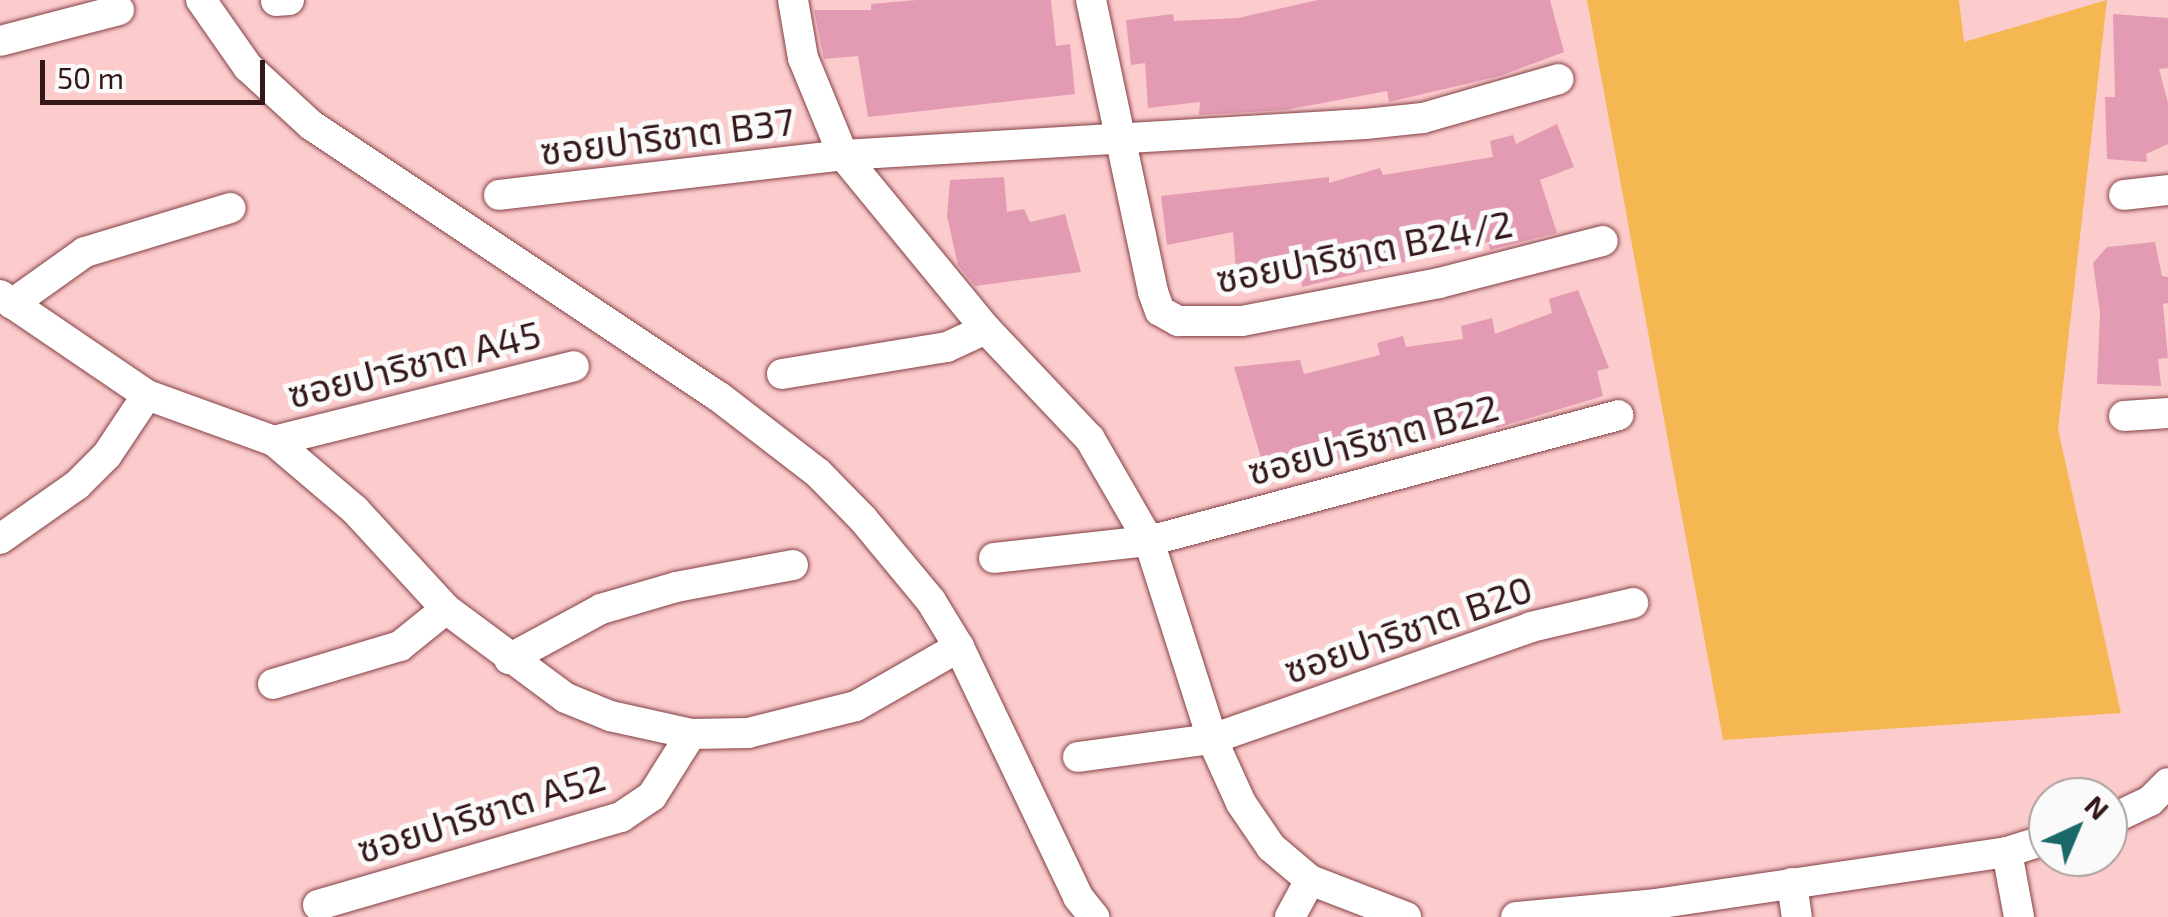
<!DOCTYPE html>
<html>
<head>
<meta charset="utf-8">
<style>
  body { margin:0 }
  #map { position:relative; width:2168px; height:917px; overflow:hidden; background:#fccbcc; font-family:"Exo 2","Noto Sans Thai",sans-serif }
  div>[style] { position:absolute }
  .green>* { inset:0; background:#f4b752 }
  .building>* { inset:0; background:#e39ab3 }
  .roads { filter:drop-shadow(0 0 2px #834044) drop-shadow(0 0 2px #834044) }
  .street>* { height:30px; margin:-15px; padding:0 15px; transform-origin:15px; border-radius:15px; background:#fff }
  span { translate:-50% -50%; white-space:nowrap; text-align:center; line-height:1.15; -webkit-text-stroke:10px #fafafa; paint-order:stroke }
  .street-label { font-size:38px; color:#341819 }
  .north { position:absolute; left:2028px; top:777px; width:100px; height:100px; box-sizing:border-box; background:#fafafa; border:2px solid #aba0a0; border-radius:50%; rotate:44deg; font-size:28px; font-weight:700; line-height:40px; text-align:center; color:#341819 }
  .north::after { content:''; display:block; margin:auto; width:35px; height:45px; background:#1a686a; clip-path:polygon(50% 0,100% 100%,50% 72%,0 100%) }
  .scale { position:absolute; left:40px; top:60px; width:225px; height:45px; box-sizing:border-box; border:5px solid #341819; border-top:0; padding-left:12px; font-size:30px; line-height:35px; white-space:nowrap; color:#341819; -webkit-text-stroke:8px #fafafa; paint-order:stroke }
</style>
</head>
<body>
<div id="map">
  <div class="green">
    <div style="clip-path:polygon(1587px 0,1959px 0,1964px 42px,2107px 0,2058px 429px,2121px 713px,1723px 740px)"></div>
  </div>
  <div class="building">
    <div style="clip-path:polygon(917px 0,1051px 0,1056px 46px,1070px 44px,1075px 94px,868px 117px,858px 56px,824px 59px,814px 10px,871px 10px,871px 4px)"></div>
    <div style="clip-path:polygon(1318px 0,1550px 0,1564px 52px,1500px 76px,1389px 102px,1387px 91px,1285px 110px,1199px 115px,1200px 102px,1148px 108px,1145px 63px,1131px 65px,1126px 20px,1173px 14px,1174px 21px,1238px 18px)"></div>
    <div style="clip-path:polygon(2113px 14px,2168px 18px,2168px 68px,2159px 69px,2168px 103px,2168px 144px,2146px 154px,2147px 162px,2107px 159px,2105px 97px,2115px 97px)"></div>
    <div style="clip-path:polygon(1557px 124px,1574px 167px,1540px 180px,1557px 233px,1490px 250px,1488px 242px,1302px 287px,1301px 271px,1237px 285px,1233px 232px,1167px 245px,1161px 196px,1329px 177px,1329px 183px,1380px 168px,1383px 175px,1493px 157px,1490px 141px,1513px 135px,1516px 144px)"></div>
    <div style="clip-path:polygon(1004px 177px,1007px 212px,1024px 209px,1030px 222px,1065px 214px,1081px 272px,975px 286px,958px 265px,947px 216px,950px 180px)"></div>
    <div style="clip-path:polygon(2155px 242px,2162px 276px,2168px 277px,2168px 303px,2163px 304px,2168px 358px,2158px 359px,2161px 386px,2097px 384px,2100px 313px,2093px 263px,2107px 247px)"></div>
    <div style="clip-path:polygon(1578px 290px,1609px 368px,1597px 371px,1603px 396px,1496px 428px,1493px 419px,1408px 447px,1405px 439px,1268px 481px,1234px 367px,1300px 360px,1304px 374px,1380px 355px,1377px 343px,1403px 336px,1406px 347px,1463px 339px,1461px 326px,1492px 318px,1495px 334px,1552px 313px,1549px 299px)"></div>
  </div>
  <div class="roads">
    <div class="street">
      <div style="left:201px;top:0;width:82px;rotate:55deg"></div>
      <div style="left:248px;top:67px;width:86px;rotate:42.6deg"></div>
      <div style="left:311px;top:125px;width:489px;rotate:33.7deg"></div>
      <div style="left:718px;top:396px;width:126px;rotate:37.6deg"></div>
      <div style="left:818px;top:473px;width:64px;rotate:45.6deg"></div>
      <div style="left:863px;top:519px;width:107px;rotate:50.3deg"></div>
      <div style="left:931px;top:601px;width:54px;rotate:58.7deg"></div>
      <div style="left:959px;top:647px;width:277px;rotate:64.5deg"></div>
      <div style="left:1078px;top:897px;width:26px;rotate:51deg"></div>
      <div style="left:793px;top:0;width:59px;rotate:80.2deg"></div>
      <div style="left:803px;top:58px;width:105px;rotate:67.6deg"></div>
      <div style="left:843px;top:155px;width:225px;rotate:50.6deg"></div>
      <div style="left:986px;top:329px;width:151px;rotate:46.6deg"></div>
      <div style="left:1090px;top:439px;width:118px;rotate:60deg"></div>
      <div style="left:1149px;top:541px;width:208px;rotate:72.3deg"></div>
      <div style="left:1212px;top:739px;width:70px;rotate:65.6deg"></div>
      <div style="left:1241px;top:803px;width:53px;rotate:55.7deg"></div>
      <div style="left:1271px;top:847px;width:51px;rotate:40.2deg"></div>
      <div style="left:1310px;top:880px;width:103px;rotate:21.1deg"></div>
      <div style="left:1091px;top:0;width:299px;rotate:78deg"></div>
      <div style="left:1153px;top:292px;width:20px;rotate:70deg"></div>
      <div style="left:1160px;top:311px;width:21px;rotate:29deg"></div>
      <div style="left:1178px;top:321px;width:64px"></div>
      <div style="left:1242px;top:321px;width:201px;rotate:-10.9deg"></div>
      <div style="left:1439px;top:283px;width:169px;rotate:-14.4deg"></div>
      <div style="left:276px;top:1px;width:13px;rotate:-4deg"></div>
      <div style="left:0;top:41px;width:123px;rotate:-14.6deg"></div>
      <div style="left:499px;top:195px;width:346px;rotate:-6.6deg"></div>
      <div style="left:843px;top:155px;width:523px;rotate:-3.4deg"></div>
      <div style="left:1365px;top:124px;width:58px;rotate:-5.9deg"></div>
      <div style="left:1423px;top:118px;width:141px;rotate:-16deg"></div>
      <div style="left:2124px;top:195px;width:44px;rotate:-6.5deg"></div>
      <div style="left:0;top:295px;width:178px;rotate:34.2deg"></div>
      <div style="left:147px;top:395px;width:135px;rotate:19.9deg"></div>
      <div style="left:274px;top:441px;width:106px;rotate:40.4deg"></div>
      <div style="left:355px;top:510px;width:134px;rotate:47.4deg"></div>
      <div style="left:446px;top:609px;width:149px;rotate:36.6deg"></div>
      <div style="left:566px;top:698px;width:48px;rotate:22.2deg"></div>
      <div style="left:610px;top:716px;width:83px;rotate:12.5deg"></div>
      <div style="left:691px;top:734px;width:57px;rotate:-1deg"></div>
      <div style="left:748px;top:733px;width:111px;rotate:-14deg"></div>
      <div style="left:856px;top:706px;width:119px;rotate:-29.8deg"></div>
      <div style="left:12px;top:304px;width:90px;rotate:-35.5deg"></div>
      <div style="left:85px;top:252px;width:152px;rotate:-16.8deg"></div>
      <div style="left:782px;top:374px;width:167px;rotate:-9.3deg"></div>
      <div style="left:947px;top:347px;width:43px;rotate:-24.8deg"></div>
      <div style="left:2124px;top:416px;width:44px;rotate:-3.9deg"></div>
      <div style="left:274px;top:441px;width:309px;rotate:-14deg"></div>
      <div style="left:0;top:539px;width:94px;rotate:-35deg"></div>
      <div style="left:77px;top:485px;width:42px;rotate:-45deg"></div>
      <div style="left:107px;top:455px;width:72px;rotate:-56.3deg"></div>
      <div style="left:994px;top:558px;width:156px;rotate:-6.3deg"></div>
      <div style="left:1149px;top:541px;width:486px;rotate:-15deg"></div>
      <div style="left:509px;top:659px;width:105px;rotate:-28.5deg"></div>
      <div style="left:601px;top:609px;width:78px;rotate:-16.3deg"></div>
      <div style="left:676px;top:587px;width:119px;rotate:-10.6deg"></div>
      <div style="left:273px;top:684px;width:133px;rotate:-16.7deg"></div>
      <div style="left:400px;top:646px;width:59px;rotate:-38.8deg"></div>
      <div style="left:1078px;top:757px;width:135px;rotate:-7.7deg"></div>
      <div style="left:1212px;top:739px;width:338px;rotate:-19.3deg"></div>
      <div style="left:1531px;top:627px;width:105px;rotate:-13.2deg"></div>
      <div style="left:2108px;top:821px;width:47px;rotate:-25.5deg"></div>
      <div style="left:2150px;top:801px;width:25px;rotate:-45deg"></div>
      <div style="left:2007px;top:852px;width:66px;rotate:79.5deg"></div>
      <div style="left:1792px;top:883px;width:34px;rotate:82deg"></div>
      <div style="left:318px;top:905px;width:316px;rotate:-16.2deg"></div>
      <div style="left:621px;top:817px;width:37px;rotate:-34deg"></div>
      <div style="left:652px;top:796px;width:73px;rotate:-57.8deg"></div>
      <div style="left:1290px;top:917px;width:42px;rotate:-61.6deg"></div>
      <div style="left:1516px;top:917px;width:140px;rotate:-5.3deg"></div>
      <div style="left:1655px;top:904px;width:356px;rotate:-8.4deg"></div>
      <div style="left:2007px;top:852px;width:43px;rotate:-17.6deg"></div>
    </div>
  </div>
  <div class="street-label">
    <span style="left:667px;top:136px;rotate:-7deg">ซอยปาริชาต B37</span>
    <span style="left:1364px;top:251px;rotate:-11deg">ซอยปาริชาต B24/2</span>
    <span style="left:414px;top:364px;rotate:-14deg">ซอยปาริชาต A45</span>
    <span style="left:1373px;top:439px;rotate:-15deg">ซอยปาริชาต B22</span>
    <span style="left:1408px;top:629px;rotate:-19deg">ซอยปาริชาต B20</span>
    <span style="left:481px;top:813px;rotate:-17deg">ซอยปาริชาต A52</span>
  </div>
  <div class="north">N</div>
  <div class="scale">50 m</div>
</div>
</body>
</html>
